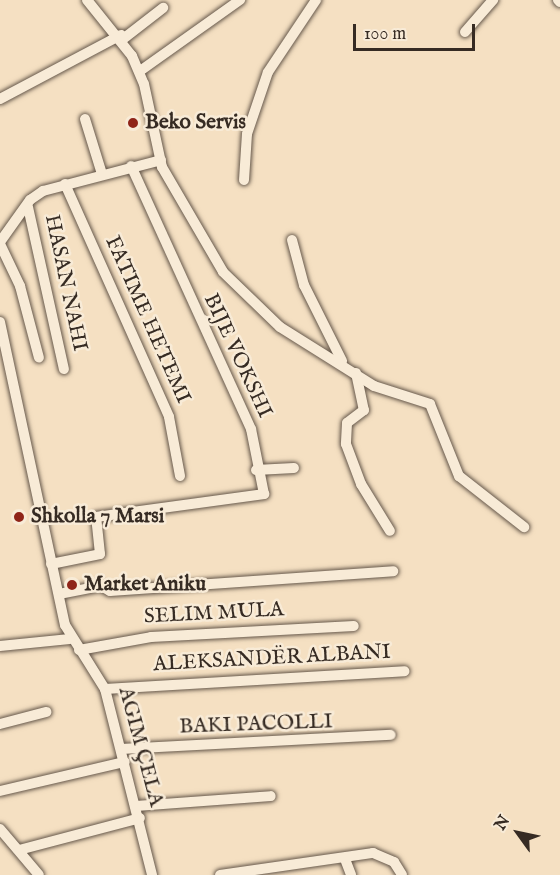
<!DOCTYPE html>
<html>
<head>
<meta charset="utf-8">
<style>
  body { margin:0 }
  #map { position:relative; width:560px; height:875px; overflow:hidden; background:#f5e0c2; font-family:"IM FELL English",serif }
  div>[style] { position:absolute }
  .roads { filter:drop-shadow(0 0 2px #66584b) drop-shadow(0 0 2px #66584b) }
  .minor>* { height:10px; margin:-5px; padding:0 5px; transform-origin:5px; border-radius:5px; background:#f8ebd7 }
  .dots>* { width:16px; height:16px; translate:-50% -50%; box-sizing:border-box; border:3px solid #f8ebd7; border-radius:50% }
  span { translate:-50% -50%; white-space:nowrap; text-align:center; line-height:1.15; -webkit-text-stroke:5px #f8ebd7; paint-order:stroke }
  .poi-label { font-size:21px; color:#362b23; font-weight:700 }
  .left { translate:0 -50%; text-align:left }
  .street-label { font-size:21px; color:#362b23 }
  .north { position:absolute; left:488px; top:803px; width:60px; height:60px; -webkit-text-stroke:4px #f8ebd7; paint-order:stroke; rotate:303deg; font-size:16px; font-weight:700; line-height:24px; text-align:center; color:#362b23 }
  .north::after { content:''; display:block; margin:auto; width:21px; height:27px; background:#362b23; clip-path:polygon(50% 0,100% 100%,50% 72%,0 100%) }
  .scale { position:absolute; left:353px; top:24px; width:122px; height:27px; box-sizing:border-box; border:3px solid #362b23; border-top:0; padding-left:8px; font-size:18px; line-height:21px; white-space:nowrap; color:#362b23; -webkit-text-stroke:4px #f8ebd7; paint-order:stroke }
</style>
</head>
<body>
<div id="map">
  <div class="roads">
    <div class="minor">
      <div style="left:87px;top:0;width:72px;rotate:51.2deg"></div>
      <div style="left:132px;top:56px;width:30px;rotate:67deg"></div>
      <div style="left:144px;top:84px;width:85px;rotate:77.8deg"></div>
      <div style="left:162px;top:167px;width:121px;rotate:59.8deg"></div>
      <div style="left:223px;top:272px;width:79px;rotate:44deg"></div>
      <div style="left:280px;top:327px;width:111px;rotate:32.1deg"></div>
      <div style="left:374px;top:386px;width:59px;rotate:17.8deg"></div>
      <div style="left:430px;top:404px;width:78px;rotate:68.1deg"></div>
      <div style="left:459px;top:476px;width:83px;rotate:38.1deg"></div>
      <div style="left:558px;top:0;width:3px;rotate:45deg"></div>
      <div style="left:465px;top:32px;width:43px;rotate:-48.8deg"></div>
      <div style="left:123px;top:39px;width:51px;rotate:-37.8deg"></div>
      <div style="left:140px;top:71px;width:123px;rotate:-35.4deg"></div>
      <div style="left:0;top:99px;width:137px;rotate:-27.9deg"></div>
      <div style="left:85px;top:119px;width:58px;rotate:72.8deg"></div>
      <div style="left:244px;top:180px;width:46px;rotate:-86.3deg"></div>
      <div style="left:247px;top:134px;width:65px;rotate:-71.3deg"></div>
      <div style="left:268px;top:72px;width:87px;rotate:-56.3deg"></div>
      <div style="left:65px;top:184px;width:255px;rotate:65.9deg"></div>
      <div style="left:169px;top:417px;width:60px;rotate:79.4deg"></div>
      <div style="left:28px;top:207px;width:166px;rotate:77.5deg"></div>
      <div style="left:292px;top:240px;width:47px;rotate:75.1deg"></div>
      <div style="left:304px;top:285px;width:85px;rotate:63.4deg"></div>
      <div style="left:0;top:242px;width:52px;rotate:-54.5deg"></div>
      <div style="left:30px;top:200px;width:16px;rotate:-35deg"></div>
      <div style="left:43px;top:191px;width:122px;rotate:-14.7deg"></div>
      <div style="left:0;top:244px;width:47px;rotate:64.5deg"></div>
      <div style="left:20px;top:286px;width:74px;rotate:75.2deg"></div>
      <div style="left:0;top:322px;width:310px;rotate:77.9deg"></div>
      <div style="left:65px;top:625px;width:75px;rotate:58deg"></div>
      <div style="left:105px;top:689px;width:192px;rotate:75.8deg"></div>
      <div style="left:356px;top:373px;width:38px;rotate:78deg"></div>
      <div style="left:364px;top:410px;width:21px;rotate:143deg"></div>
      <div style="left:347px;top:423px;width:21px;rotate:93deg"></div>
      <div style="left:346px;top:444px;width:43px;rotate:69.4deg"></div>
      <div style="left:361px;top:484px;width:55px;rotate:58.3deg"></div>
      <div style="left:256px;top:470px;width:38px;rotate:-3deg"></div>
      <div style="left:51px;top:564px;width:50px;rotate:-11.5deg"></div>
      <div style="left:100px;top:554px;width:37px;rotate:-96deg"></div>
      <div style="left:96px;top:517px;width:170px;rotate:-7.8deg"></div>
      <div style="left:264px;top:494px;width:66px;rotate:-101.3deg"></div>
      <div style="left:251px;top:429px;width:289px;rotate:-114.5deg"></div>
      <div style="left:59px;top:594px;width:43px;rotate:-10.8deg"></div>
      <div style="left:101px;top:586px;width:10px;rotate:29deg"></div>
      <div style="left:110px;top:591px;width:284px;rotate:-4deg"></div>
      <div style="left:0;top:646px;width:70px;rotate:-5.7deg"></div>
      <div style="left:79px;top:650px;width:73px;rotate:-10.2deg"></div>
      <div style="left:151px;top:637px;width:203px;rotate:-3.1deg"></div>
      <div style="left:105px;top:689px;width:300px;rotate:-3.4deg"></div>
      <div style="left:0;top:724px;width:48px;rotate:-14.6deg"></div>
      <div style="left:121px;top:749px;width:270px;rotate:-3deg"></div>
      <div style="left:0;top:791px;width:128px;rotate:-13.1deg"></div>
      <div style="left:136px;top:806px;width:135px;rotate:-4.2deg"></div>
      <div style="left:0;top:829px;width:60px;rotate:49.7deg"></div>
      <div style="left:19px;top:850px;width:125px;rotate:-14.8deg"></div>
      <div style="left:345px;top:859px;width:17px;rotate:69deg"></div>
      <div style="left:220px;top:875px;width:155px;rotate:-8.2deg"></div>
      <div style="left:373px;top:853px;width:23px;rotate:23deg"></div>
      <div style="left:394px;top:862px;width:15px;rotate:58deg"></div>
    </div>
  </div>
  <div class="dots">
    <div style="left:133px;top:123px;background:#8f2418"></div>
    <div style="left:19px;top:517px;background:#8f2418"></div>
    <div style="left:72px;top:585px;background:#8f2418"></div>
  </div>
  <div class="poi-label">
    <span class="left" style="left:145px;top:123px">Beko Servis</span>
    <span class="left" style="left:31px;top:517px">Shkolla 7 Marsi</span>
    <span class="left" style="left:84px;top:585px">Market Aniku</span>
  </div>
  <div class="street-label">
    <span style="left:65px;top:283px;rotate:78deg">HASAN NAHI</span>
    <span style="left:147px;top:320px;rotate:66deg">FATIME HETEMI</span>
    <span style="left:237px;top:356px;rotate:65deg">BIJE VOKSHI</span>
    <span style="left:214px;top:614px;rotate:-3deg">SELIM MULA</span>
    <span style="left:272px;top:659px;rotate:-3deg">ALEKSANDËR ALBANI</span>
    <span style="left:256px;top:725px;rotate:-2deg">BAKI PACOLLI</span>
    <span style="left:140px;top:747px;rotate:75deg">AGIM ÇELA</span>
  </div>
  <div class="north">N</div>
  <div class="scale">100 m</div>
</div>
</body>
</html>
